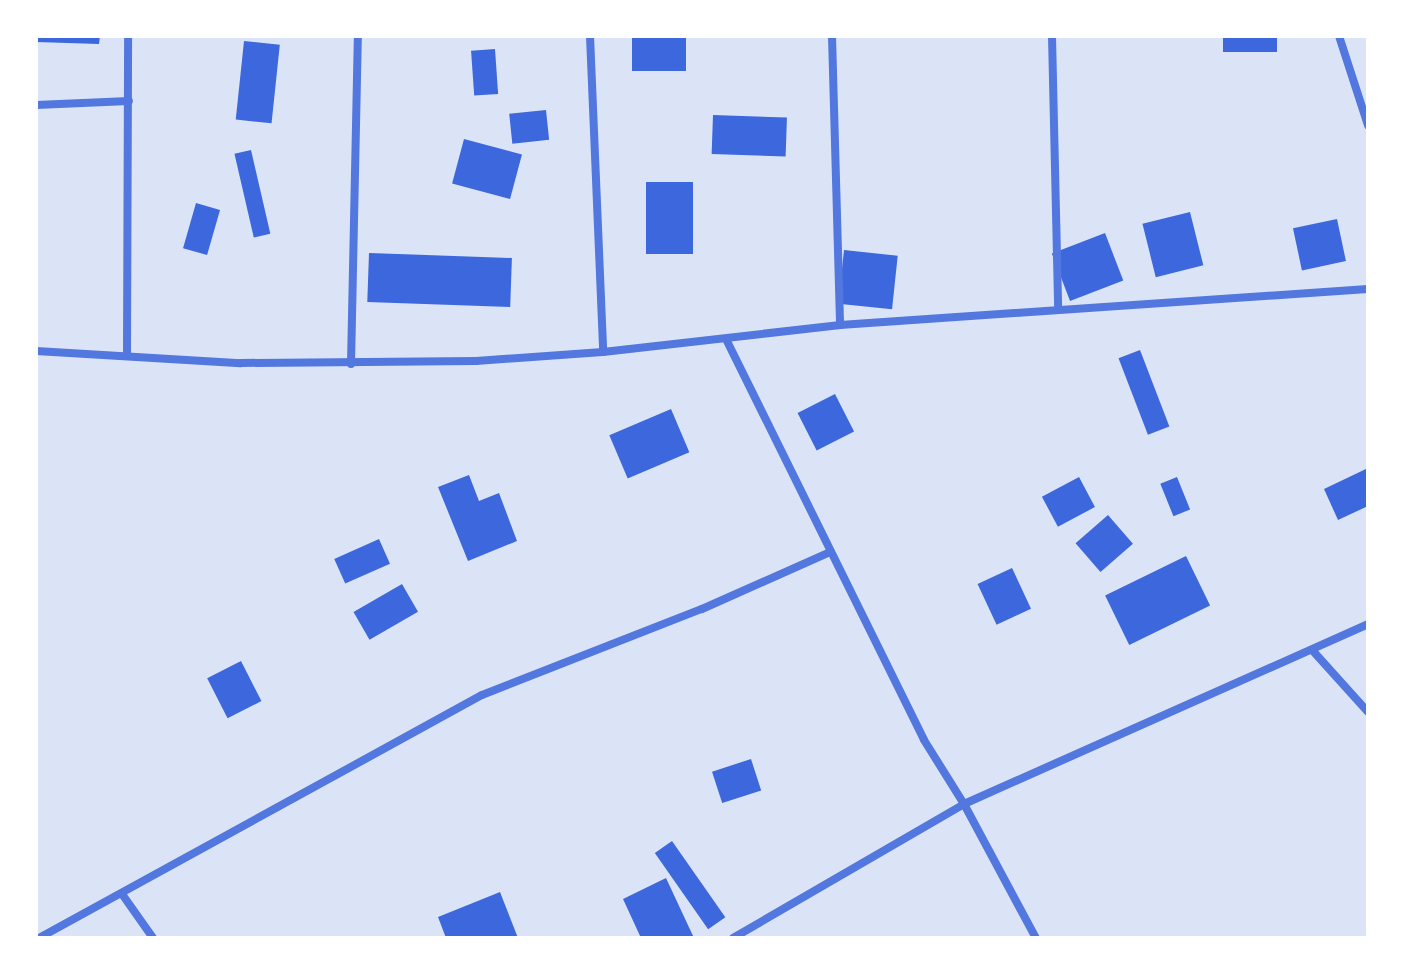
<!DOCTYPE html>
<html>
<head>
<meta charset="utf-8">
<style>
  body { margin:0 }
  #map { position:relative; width:1404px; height:974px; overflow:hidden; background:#f2f2f2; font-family:"Noto Serif",serif }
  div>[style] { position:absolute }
  .green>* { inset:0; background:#dbe4f7; transform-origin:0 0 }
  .building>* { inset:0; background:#3d67dc; transform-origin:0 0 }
  .minor>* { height:8px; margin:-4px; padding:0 4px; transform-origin:4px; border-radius:4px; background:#5277de }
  span { translate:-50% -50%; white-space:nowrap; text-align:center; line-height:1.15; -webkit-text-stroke:8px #fff; paint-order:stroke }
  .frame { position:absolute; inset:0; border:38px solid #fff; pointer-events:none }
</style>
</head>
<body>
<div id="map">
  <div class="green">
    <div style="left:36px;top:36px;width:1332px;height:902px"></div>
  </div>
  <div class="building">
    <div style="clip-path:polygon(36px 36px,100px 36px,99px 44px,36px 42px)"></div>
    <div style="left:632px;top:36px;width:54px;height:35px"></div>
    <div style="left:1223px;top:36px;width:54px;height:16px"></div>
    <div style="left:244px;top:41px;width:36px;height:79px;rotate:6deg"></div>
    <div style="left:495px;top:49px;width:45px;height:24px;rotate:86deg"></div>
    <div style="left:546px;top:110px;width:30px;height:37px;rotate:84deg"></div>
    <div style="left:713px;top:115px;width:74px;height:39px;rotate:2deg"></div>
    <div style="left:464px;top:139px;width:60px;height:46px;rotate:15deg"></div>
    <div style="left:251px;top:150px;width:86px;height:17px;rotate:77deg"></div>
    <div style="left:646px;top:182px;width:47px;height:72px"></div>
    <div style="left:196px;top:203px;width:25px;height:47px;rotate:16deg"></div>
    <div style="left:1190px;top:212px;width:55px;height:49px;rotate:76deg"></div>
    <div style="left:1337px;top:219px;width:43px;height:45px;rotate:78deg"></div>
    <div style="left:1105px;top:233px;width:51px;height:57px;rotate:69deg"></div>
    <div style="left:844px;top:250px;width:54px;height:54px;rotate:6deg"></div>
    <div style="left:369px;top:253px;width:143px;height:49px;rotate:2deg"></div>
    <div style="left:1140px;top:350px;width:82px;height:23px;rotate:69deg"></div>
    <div style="left:835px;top:394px;width:42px;height:42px;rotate:63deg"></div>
    <div style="left:671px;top:409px;width:47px;height:67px;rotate:67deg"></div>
    <div style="clip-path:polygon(1368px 468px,1368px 506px,1338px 520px,1324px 489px)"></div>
    <div style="clip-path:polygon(469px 475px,479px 501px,499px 493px,517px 541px,468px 561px,438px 487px)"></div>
    <div style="left:1079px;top:477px;width:34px;height:42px;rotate:62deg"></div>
    <div style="left:1177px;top:477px;width:35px;height:18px;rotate:68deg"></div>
    <div style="left:1108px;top:515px;width:38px;height:43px;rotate:49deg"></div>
    <div style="left:379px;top:539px;width:27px;height:49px;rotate:66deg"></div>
    <div style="left:1186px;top:556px;width:55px;height:90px;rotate:64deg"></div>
    <div style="left:1012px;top:568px;width:45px;height:38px;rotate:65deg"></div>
    <div style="left:402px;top:584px;width:32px;height:56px;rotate:60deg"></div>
    <div style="left:241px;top:661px;width:45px;height:38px;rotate:63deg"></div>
    <div style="left:751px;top:759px;width:33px;height:41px;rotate:72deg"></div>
    <div style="left:672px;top:841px;width:93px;height:21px;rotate:55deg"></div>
    <div style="clip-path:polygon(666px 878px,694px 938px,641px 938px,623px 899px)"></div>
    <div style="clip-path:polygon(500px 892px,518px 938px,446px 938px,438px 917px)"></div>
  </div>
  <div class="minor">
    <div style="left:590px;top:36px;width:316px;rotate:87.6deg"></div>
    <div style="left:832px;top:36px;width:289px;rotate:88.4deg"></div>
    <div style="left:1052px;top:36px;width:272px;rotate:88.7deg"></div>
    <div style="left:1339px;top:36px;width:94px;rotate:72deg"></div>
    <div style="left:36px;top:105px;width:93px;rotate:-2.5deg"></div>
    <div style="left:726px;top:339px;width:447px;rotate:63.7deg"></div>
    <div style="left:924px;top:740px;width:75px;rotate:58deg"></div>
    <div style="left:964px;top:804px;width:152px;rotate:61.8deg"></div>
    <div style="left:36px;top:351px;width:205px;rotate:3.4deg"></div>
    <div style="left:241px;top:363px;width:235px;rotate:-0.5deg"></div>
    <div style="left:476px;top:361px;width:127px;rotate:-4.1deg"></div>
    <div style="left:603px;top:352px;width:239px;rotate:-6.5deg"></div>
    <div style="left:840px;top:325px;width:529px;rotate:-3.9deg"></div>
    <div style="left:127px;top:354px;width:318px;rotate:-89.8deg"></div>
    <div style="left:351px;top:364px;width:328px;rotate:-88.8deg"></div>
    <div style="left:1313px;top:651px;width:82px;rotate:48deg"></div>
    <div style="left:122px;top:894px;width:54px;rotate:54.8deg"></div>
    <div style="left:39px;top:938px;width:505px;rotate:-28.75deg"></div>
    <div style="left:482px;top:695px;width:236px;rotate:-21.4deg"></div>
    <div style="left:702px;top:609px;width:140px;rotate:-24deg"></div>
    <div style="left:733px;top:938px;width:267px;rotate:-30.1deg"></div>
    <div style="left:964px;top:804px;width:442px;rotate:-24deg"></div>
  </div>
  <div class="frame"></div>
</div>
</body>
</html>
